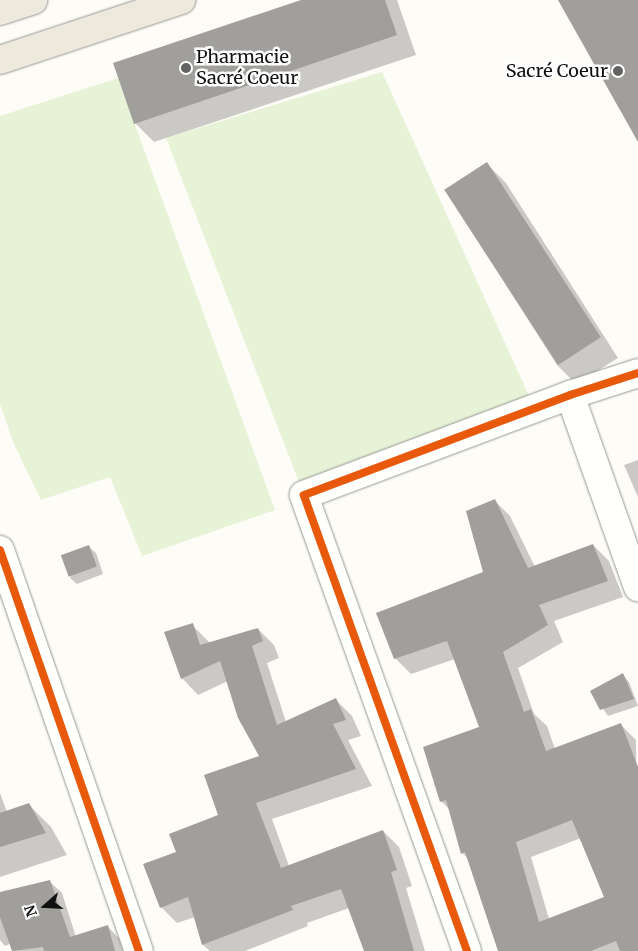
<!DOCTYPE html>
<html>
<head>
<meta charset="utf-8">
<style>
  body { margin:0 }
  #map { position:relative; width:638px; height:951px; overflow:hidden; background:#fdfcf7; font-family:Merriweather,serif }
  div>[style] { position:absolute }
  .green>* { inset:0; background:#e7f3d7 }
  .shadow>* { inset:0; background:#0003 }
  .building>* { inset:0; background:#a19f9c; transform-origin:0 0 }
  .roads { filter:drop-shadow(0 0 1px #979795) drop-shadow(0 0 1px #979795) }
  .minor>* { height:28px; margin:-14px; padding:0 14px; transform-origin:14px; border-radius:14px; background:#fffffe }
  .major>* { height:28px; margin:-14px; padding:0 14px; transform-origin:14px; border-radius:14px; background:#ede9dc }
  .cycleway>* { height:8px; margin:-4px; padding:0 4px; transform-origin:4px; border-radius:4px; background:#e8590c }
  .dots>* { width:14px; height:14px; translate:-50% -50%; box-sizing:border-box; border:2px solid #fff; border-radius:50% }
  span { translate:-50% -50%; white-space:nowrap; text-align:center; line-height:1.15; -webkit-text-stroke:5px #fff; paint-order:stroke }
  .poi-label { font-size:18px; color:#111 }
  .left { translate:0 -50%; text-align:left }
  .right { translate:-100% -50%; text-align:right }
  .north { position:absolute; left:20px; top:881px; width:50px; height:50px; -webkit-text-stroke:4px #fff; paint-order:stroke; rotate:251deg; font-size:14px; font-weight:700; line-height:20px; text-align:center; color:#111 }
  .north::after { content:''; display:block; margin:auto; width:18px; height:22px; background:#111; clip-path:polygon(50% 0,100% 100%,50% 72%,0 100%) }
</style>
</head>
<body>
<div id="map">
  <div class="green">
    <div style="clip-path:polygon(382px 72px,530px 398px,304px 495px,166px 138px)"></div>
    <div style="clip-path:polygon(118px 78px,275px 510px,142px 556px,110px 477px,41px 500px,14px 444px,0 404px,0 116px)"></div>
  </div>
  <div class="shadow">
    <div style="clip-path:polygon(303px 0,397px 0,416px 55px,154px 142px,135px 123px)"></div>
    <div style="clip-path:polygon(487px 164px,506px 183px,618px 358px,576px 384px,557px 365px,446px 191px)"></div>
    <div style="clip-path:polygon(638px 460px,638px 497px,624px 465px)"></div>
    <div style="clip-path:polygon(evenodd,494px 500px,510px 516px,535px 567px,593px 545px,609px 561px,623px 597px,554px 621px,563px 642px,518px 668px,534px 714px,547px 726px,555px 749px,620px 724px,636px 740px,638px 951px,499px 951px,469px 859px,462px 853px,450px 810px,441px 801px,481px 728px,455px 659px,411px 674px,395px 658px,485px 572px,494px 500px,581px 838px,605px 898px,549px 919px,531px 857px,581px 838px)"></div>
    <div style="clip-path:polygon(89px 547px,96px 553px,103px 574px,77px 584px,70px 578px)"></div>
    <div style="clip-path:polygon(192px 625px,210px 643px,258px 629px,274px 645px,279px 658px,267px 663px,286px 722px,336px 700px,352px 716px,361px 736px,348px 740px,372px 786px,272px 819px,289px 866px,383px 831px,399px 847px,412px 886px,406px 888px,425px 951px,365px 951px,349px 908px,307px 923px,308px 926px,245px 951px,210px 951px,203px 945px,195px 917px,177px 923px,161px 907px,178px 853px,219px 816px,261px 757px,228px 681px,198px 695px,182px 678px)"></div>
    <div style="clip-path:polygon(623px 675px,629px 682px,638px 706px,608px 716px,591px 691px)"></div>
    <div style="clip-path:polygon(0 793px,7px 812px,28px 804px,51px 827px,67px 855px,0 877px)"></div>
    <div style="clip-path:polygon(49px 881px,62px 893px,76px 937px,108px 927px,120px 939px,123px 951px,13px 951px,10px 944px,5px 946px,0 940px,0 893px)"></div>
  </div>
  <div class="building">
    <div style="clip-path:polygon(301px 0,385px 0,397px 35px,134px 124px,113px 63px)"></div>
    <div style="clip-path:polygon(558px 0,638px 0,638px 142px)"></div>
    <div style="left:487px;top:162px;width:209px;height:51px;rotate:57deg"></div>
    <div style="clip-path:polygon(evenodd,495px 499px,528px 568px,593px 544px,608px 581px,539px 605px,548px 625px,503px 652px,524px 712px,531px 709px,546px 751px,621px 723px,638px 767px,638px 951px,620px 951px,616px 941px,591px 951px,498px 951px,465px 852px,461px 854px,446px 800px,440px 802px,423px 747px,479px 727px,447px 641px,394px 659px,376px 613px,483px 572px,466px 511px,495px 499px,572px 820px,604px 897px,539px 922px,516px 842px,572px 820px)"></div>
    <div style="left:89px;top:545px;width:23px;height:30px;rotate:70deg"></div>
    <div style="clip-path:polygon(193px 623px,200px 645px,258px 628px,263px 641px,252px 646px,277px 725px,336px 698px,346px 720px,333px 724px,356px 769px,256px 803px,281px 868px,383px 830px,397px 870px,391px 872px,414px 951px,364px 951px,341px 889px,291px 906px,293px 910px,202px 945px,188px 897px,160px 908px,143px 864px,176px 852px,169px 834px,218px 815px,204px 775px,259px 756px,238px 718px,220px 661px,181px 679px,164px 632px)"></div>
    <div style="clip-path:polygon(623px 673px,634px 699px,600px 710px,590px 691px)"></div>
    <div style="clip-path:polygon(29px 803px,46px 833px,0 847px,0 813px)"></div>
    <div style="clip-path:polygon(50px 880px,70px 937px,108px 925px,115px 951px,44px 951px,43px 947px,12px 951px,0 917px,0 892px)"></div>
  </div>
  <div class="roads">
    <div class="minor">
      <div style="left:570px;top:395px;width:204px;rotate:70.5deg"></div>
      <div style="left:0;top:550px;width:424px;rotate:70.9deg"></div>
      <div style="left:467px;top:951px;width:484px;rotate:-109.7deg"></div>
      <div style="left:304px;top:495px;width:284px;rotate:-20.6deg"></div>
      <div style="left:570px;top:395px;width:71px;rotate:-17.9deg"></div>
    </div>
    <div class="major">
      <div style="left:0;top:11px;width:35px;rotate:-18deg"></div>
      <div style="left:0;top:60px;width:191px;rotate:-18.3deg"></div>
    </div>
  </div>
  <div class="cycleway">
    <div style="left:0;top:550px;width:424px;rotate:70.9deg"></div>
    <div style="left:467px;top:951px;width:484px;rotate:-109.7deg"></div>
    <div style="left:304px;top:495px;width:284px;rotate:-20.6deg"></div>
    <div style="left:570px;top:395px;width:71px;rotate:-17.9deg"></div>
  </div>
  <div class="dots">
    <div style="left:186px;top:68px;background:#646362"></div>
    <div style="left:618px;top:71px;background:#646362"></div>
  </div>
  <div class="poi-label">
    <span class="left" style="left:196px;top:68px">Pharmacie<br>Sacré Coeur</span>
    <span class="right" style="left:608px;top:71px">Sacré Coeur</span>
  </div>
  <div class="north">N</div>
</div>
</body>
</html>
